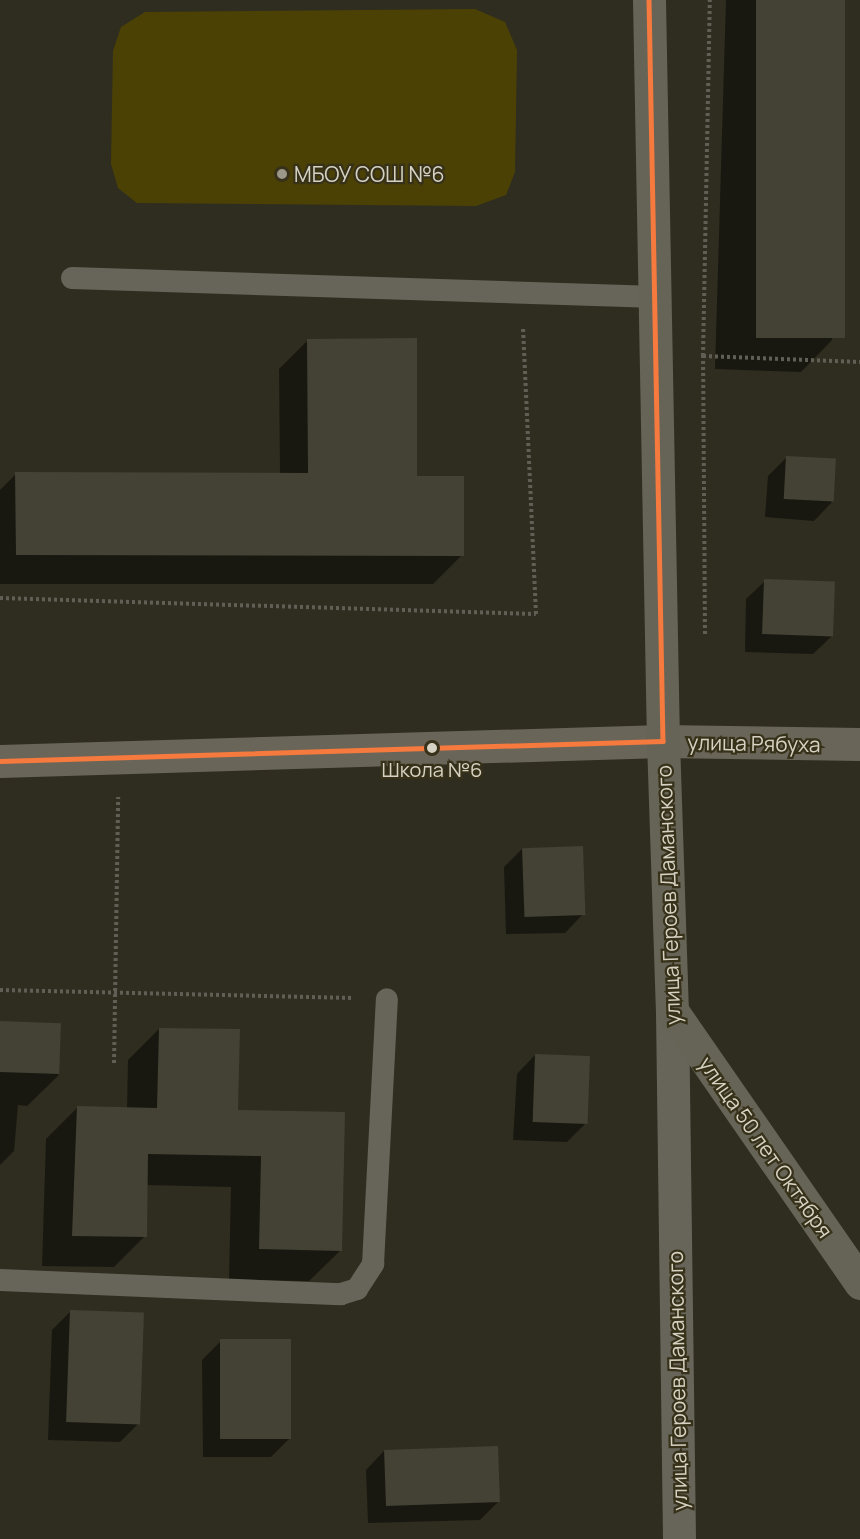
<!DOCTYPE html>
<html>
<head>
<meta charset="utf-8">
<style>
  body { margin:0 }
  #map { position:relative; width:860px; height:1539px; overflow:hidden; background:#2f2d1f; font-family:Manrope,sans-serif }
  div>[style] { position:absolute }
  .green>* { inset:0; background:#4c4105 }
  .shadow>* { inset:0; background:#0007 }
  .building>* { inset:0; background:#434235; transform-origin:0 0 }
  .path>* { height:4px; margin-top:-2px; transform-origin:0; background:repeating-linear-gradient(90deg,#615f55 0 3px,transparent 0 6px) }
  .lane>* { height:22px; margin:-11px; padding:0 11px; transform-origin:11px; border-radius:11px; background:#67655a }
  .street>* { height:33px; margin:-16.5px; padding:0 16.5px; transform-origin:16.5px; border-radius:16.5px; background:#67655a }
  .secondary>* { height:33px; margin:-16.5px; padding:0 16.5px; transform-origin:16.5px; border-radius:16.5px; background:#696659 }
  .primary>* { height:33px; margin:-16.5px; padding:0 16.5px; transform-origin:16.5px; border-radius:16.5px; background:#666456 }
  .bus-1>* { height:4.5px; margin:-2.25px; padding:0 2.25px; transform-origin:2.25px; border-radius:2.25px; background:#f6793e }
  .dots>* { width:16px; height:16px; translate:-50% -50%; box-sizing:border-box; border:3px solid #363118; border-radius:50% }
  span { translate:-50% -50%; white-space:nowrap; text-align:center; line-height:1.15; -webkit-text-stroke:4.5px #363118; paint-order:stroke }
  .bus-label { font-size:20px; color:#d5d2c3 }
  .poi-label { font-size:21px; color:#d5d2c3 }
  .left { translate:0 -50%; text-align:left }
  .street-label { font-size:21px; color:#d5d2c3 }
</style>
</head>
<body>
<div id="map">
  <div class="green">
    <div style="clip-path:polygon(475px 9px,505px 22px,517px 50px,515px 172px,506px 195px,476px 206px,137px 203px,118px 188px,111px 164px,113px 51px,121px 27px,145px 12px)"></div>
  </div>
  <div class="shadow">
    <div style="clip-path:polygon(726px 0,843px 0,832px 340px,801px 372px,715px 369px)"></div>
    <div style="clip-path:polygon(308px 340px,415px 477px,462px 555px,433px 584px,0 584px,0 490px,16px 474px,280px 474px,279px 369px)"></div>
    <div style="clip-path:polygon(787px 457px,832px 502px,814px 521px,765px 517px,768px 476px)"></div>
    <div style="clip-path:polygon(765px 581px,832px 636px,813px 654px,745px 652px,746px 599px)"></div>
    <div style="clip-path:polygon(523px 848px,583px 914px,565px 933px,506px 934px,504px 867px)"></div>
    <div style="clip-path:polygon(0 1023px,59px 1075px,27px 1106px,18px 1105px,14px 1151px,0 1165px)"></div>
    <div style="clip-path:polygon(159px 1029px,237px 1111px,341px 1250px,309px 1281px,229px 1280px,231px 1187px,146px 1185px,145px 1236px,114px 1267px,42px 1266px,46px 1139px,77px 1108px,127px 1109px,128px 1060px)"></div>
    <div style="clip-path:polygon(535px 1055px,586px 1123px,567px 1142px,513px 1140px,517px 1074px)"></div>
    <div style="clip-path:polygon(70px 1312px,139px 1423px,120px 1442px,48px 1440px,52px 1330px)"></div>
    <div style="clip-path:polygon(221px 1341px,290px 1438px,271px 1457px,203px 1457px,202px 1360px)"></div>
    <div style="clip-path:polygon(384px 1451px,499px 1501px,480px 1520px,368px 1523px,366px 1470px)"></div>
  </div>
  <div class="building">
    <div style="left:756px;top:0;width:89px;height:338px"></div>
    <div style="clip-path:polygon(417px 338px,417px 476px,464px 476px,464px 556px,16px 555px,15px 472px,308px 473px,307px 339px)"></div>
    <div style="left:786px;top:456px;width:50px;height:43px;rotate:3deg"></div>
    <div style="left:764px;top:579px;width:71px;height:55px;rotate:2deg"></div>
    <div style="left:583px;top:846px;width:69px;height:61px;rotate:88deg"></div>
    <div style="left:0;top:1021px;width:61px;height:51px;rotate:2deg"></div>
    <div style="clip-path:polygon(159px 1028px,240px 1029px,238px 1110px,345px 1112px,342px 1251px,259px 1249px,261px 1156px,148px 1154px,147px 1237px,72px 1236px,77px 1106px,157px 1108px)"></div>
    <div style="left:535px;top:1054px;width:55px;height:68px;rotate:2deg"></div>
    <div style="left:70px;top:1310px;width:74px;height:112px;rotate:2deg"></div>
    <div style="left:220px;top:1339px;width:71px;height:100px"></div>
    <div style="left:498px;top:1446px;width:56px;height:114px;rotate:88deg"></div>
  </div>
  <div class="path">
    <div style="left:703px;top:356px;width:157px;rotate:2.2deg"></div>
    <div style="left:0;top:598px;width:536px;rotate:1.71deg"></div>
    <div style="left:536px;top:614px;width:288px;rotate:-92.6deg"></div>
    <div style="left:705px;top:634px;width:278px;rotate:-90.4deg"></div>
    <div style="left:703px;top:356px;width:356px;rotate:-88.9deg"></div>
    <div style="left:0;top:990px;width:353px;rotate:1.3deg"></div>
    <div style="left:114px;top:1063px;width:266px;rotate:-89.1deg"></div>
  </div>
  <div class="lane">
    <div style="left:72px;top:278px;width:585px;rotate:1.86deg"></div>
    <div style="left:0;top:1280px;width:341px;rotate:2.4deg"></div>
    <div style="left:341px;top:1294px;width:17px;rotate:-17deg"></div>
    <div style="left:357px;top:1289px;width:30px;rotate:-57deg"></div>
    <div style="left:373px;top:1264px;width:265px;rotate:-87deg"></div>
  </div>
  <div class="street">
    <div style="left:672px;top:1011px;width:528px;rotate:89.24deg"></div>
  </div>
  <div class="secondary">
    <div style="left:0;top:761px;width:663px;rotate:-1.73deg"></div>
    <div style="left:663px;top:741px;width:197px;rotate:0.9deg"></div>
  </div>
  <div class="primary">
    <div style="left:649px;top:0;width:741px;rotate:88.92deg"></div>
    <div style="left:663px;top:741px;width:270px;rotate:88.1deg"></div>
    <div style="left:672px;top:1011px;width:331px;rotate:55.3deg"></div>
  </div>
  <div class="bus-1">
    <div style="left:649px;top:0;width:741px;rotate:88.92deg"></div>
    <div style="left:0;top:761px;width:663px;rotate:-1.73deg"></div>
  </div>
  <div class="dots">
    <div style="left:282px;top:174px;background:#9b988a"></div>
    <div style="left:432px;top:748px;background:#d5d2c3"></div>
  </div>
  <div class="bus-label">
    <span style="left:432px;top:769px">Школа №6</span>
  </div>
  <div class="poi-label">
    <span class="left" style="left:294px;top:174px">МБОУ СОШ №6</span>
  </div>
  <div class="street-label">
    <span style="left:754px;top:743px;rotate:1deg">улица Рябуха</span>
    <span style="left:668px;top:895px;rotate:-92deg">улица Героев Даманского</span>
    <span style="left:766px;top:1147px;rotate:55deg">улица 50 лет Октября</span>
    <span style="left:677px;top:1381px;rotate:-91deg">улица Героев Даманского</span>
  </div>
</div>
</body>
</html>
